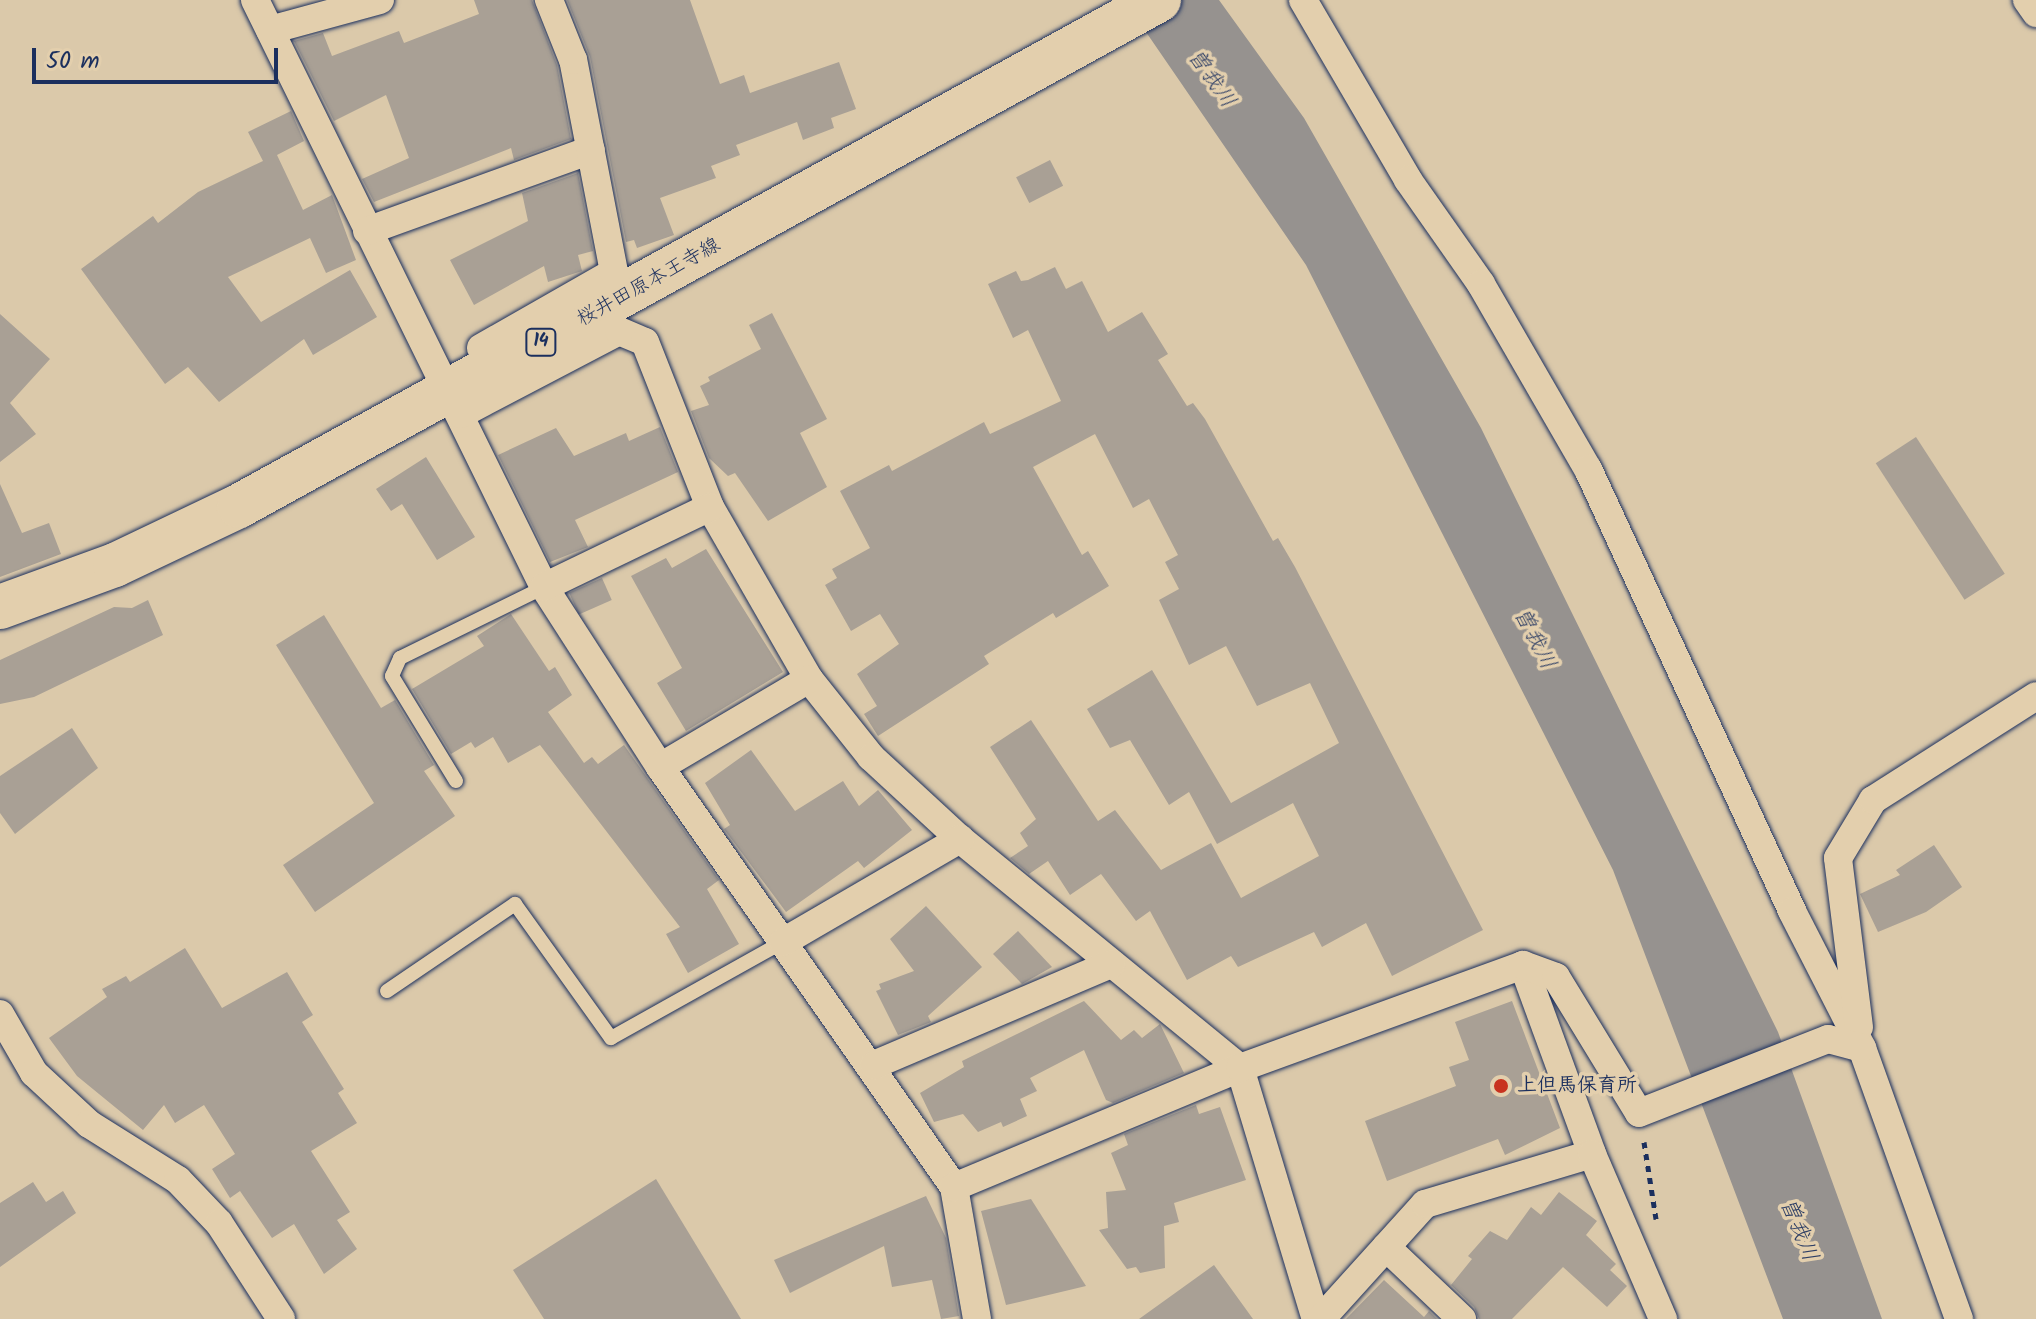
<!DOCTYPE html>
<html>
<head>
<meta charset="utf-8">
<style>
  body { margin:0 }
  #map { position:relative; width:2036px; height:1319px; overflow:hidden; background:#dbc9aa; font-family:Kalam,"Klee One",sans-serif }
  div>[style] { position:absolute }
  .water>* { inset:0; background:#96928f }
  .building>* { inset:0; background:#a9a095; transform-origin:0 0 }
  .path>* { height:5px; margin-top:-2.5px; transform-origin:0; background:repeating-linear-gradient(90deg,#1b2f5e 0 6px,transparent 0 12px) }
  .roads { filter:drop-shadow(0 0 2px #1b2f5e) drop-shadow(0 0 2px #1b2f5e) }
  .lane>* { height:14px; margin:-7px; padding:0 7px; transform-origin:7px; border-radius:7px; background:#e3cfad }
  .street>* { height:28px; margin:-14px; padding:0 14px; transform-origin:14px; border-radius:14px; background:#e3cfad }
  .primary>* { height:44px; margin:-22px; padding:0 22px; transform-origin:22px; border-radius:22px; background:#e3cfad }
  .dots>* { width:22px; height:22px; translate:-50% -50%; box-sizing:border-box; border:4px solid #e3cfad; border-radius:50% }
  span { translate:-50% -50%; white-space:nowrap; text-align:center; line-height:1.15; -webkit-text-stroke:7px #e3cfad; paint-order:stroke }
  .shield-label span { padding:2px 6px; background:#e3cfad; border:2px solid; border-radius:6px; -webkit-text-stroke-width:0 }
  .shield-label { font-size:18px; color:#1b2f5e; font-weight:700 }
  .street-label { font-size:20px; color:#1b2f5e }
  .poi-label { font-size:20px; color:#1b2f5e; font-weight:700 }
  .left { translate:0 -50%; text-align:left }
  .water-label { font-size:22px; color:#2d3e65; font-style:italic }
  .scale { position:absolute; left:32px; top:48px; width:246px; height:36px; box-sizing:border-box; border:4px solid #1b2f5e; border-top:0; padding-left:10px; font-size:24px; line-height:28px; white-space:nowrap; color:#1b2f5e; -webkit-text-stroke:6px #e3cfad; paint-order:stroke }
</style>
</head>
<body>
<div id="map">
  <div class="water">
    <div style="clip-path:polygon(1124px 0,1219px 0,1304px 118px,1481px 428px,1778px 1032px,1882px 1319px,1783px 1319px,1613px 870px,1306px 265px)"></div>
  </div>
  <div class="building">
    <div style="clip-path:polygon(474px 0,532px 0,557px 65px,571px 139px,514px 160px,511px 148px,374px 202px,362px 179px,409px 158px,386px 95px,334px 121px,294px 41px,323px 33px,332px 56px,399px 31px,404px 43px,479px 14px)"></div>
    <div style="clip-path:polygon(567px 0,690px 0,720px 84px,744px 75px,750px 93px,839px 62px,856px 109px,831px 118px,834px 128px,803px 140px,797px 122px,736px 145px,740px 155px,711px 166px,716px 178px,660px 198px,674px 235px,637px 248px,634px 240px,626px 242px,590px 57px)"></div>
    <div style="clip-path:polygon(291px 111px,304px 141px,277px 155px,303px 210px,332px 195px,356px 260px,326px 273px,310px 238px,228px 277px,261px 322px,350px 270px,377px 317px,313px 355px,304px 339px,219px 402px,188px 367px,165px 384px,81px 269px,153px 216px,158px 223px,198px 192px,263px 161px,248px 132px)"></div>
    <div style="left:1050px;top:160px;width:29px;height:38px;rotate:63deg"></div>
    <div style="clip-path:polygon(578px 173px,593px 251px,578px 255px,582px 271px,548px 282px,544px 266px,474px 305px,450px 260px,528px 221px,522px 193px)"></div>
    <div style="clip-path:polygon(1055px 267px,1066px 289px,1082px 281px,1108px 332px,1142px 312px,1168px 354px,1158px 360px,1187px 406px,1193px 403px,1205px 419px,1273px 541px,1278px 538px,1295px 567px,1483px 930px,1392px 976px,1366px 923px,1322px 947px,1314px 932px,1238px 967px,1231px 956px,1187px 980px,1150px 911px,1136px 921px,1101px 874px,1070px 895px,1048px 861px,1029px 874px,1010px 858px,1028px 846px,1020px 833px,1036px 819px,990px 747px,1031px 720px,1098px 821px,1115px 810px,1161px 870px,1211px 843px,1241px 898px,1319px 856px,1293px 803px,1217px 844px,1189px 792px,1169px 805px,1130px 740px,1110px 748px,1087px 709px,1152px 670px,1231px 803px,1339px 743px,1310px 683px,1257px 706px,1226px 646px,1189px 665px,1159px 600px,1179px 589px,1165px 562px,1178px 555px,1149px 499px,1133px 508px,1095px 434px,1033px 467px,1082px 555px,1088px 551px,1109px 586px,1056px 618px,1053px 613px,984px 656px,989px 664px,878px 736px,864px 714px,877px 706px,857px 674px,899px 644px,880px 614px,851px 631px,825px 585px,837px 578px,832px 569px,870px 548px,840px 491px,889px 465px,892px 471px,984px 422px,990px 434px,1061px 401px,1028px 330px,1013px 338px,988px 284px,1016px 271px,1021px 281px,1028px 280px)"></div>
    <div style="clip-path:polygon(772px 313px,827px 419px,800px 433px,827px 487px,768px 521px,735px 473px,728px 476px,709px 458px,691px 411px,709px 405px,700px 386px,710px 381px,708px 377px,761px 349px,749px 325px)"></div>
    <div style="clip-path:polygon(0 314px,50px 359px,10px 403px,36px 434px,0 462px)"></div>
    <div style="clip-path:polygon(660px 427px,678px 472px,575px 520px,588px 547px,550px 562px,498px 455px,556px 428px,574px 456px,626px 433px,629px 441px)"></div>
    <div style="left:1916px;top:437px;width:163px;height:48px;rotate:57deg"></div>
    <div style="clip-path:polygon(426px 457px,475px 537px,437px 560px,402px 504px,391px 511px,376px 489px)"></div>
    <div style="clip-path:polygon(0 484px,22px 533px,49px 523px,61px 554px,0 577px)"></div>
    <div style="clip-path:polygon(706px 549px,783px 672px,686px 731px,657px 683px,682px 668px,631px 576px,666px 558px,672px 568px)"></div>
    <div style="left:602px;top:578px;width:24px;height:36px;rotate:66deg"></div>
    <div style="clip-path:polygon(148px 600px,163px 635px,34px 697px,0 704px,0 660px,114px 607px,132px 608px)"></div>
    <div style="clip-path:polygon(511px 614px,549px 671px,555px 667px,572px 695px,548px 712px,584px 763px,592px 757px,598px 764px,624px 745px,719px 880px,707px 889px,739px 944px,688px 973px,666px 934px,680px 927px,540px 745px,508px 763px,493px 737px,475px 748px,471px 742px,451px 754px,412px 689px,484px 646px,477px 636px)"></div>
    <div style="clip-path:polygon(324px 615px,381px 708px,395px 700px,434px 765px,424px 771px,455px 816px,315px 912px,283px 865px,374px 803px,276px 645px)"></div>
    <div style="clip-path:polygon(72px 728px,98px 768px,15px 834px,0 813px,0 776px)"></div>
    <div style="clip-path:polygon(751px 750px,795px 811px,843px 781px,859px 806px,878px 790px,912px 830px,864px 868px,858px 861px,786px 912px,724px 829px,730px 825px,705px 783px)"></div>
    <div style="clip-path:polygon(1934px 845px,1962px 887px,1926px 912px,1878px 932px,1860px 894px,1900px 875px,1896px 870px)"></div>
    <div style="clip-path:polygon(926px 906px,982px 967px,928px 1016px,931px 1022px,898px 1035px,876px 991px,881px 989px,879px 984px,914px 971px,890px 939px)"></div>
    <div style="clip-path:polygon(1018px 931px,1052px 967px,1022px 984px,993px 954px)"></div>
    <div style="clip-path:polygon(185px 948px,222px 1008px,287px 972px,313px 1015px,302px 1022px,344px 1089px,338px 1093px,357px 1123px,311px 1151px,350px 1212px,337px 1220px,357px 1249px,324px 1274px,294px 1224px,272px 1238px,240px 1191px,230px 1198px,212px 1169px,235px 1154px,204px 1105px,175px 1123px,164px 1105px,143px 1130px,77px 1076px,49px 1038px,107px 997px,102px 989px,126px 976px,130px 982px)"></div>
    <div style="clip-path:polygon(1084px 1001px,1121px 1040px,1134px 1030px,1142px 1038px,1160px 1024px,1184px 1073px,1113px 1103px,1106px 1100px,1084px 1050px,1030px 1078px,1037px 1091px,1020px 1099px,1027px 1116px,1003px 1127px,1001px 1122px,978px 1132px,963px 1114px,934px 1122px,920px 1093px,964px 1067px,962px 1061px)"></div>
    <div style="clip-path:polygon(1512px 1001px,1560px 1128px,1505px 1155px,1498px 1139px,1387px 1181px,1365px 1121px,1456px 1086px,1449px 1067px,1469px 1060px,1455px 1022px)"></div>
    <div style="clip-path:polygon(1196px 1105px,1199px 1114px,1220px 1107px,1246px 1180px,1174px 1203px,1179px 1222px,1164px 1226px,1165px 1268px,1140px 1273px,1136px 1267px,1127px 1269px,1099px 1230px,1108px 1228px,1106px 1192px,1126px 1190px,1111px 1153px,1128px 1145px,1124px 1134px)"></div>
    <div style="clip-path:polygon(656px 1179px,741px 1319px,544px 1319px,513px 1270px)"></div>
    <div style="clip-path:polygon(33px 1182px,46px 1202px,63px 1191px,76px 1213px,0 1267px,0 1203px)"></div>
    <div style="clip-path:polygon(1559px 1192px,1597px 1221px,1586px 1235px,1616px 1264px,1610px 1270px,1627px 1286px,1607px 1307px,1563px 1267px,1512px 1319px,1479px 1319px,1474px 1307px,1451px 1285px,1472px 1259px,1468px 1256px,1490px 1231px,1507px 1240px,1531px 1207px,1541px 1215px)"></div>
    <div style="clip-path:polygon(926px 1196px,946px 1238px,959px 1316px,941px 1319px,932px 1280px,892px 1287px,884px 1246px,790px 1293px,774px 1260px)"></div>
    <div style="clip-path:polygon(1031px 1199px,1086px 1286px,1006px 1305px,981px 1211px)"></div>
    <div style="clip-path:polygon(1214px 1265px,1253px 1319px,1139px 1319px,1196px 1278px)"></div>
    <div style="clip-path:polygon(1384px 1280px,1424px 1317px,1429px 1311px,1437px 1319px,1346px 1319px)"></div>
  </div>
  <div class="path">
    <div style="left:1644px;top:1142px;width:78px;rotate:81.1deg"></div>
  </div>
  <div class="roads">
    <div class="lane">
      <div style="left:456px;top:781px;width:123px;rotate:-121.4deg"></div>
      <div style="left:392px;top:676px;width:20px;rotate:-66deg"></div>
      <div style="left:400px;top:658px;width:161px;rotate:-26.2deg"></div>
      <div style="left:387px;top:991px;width:155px;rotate:-34.2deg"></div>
      <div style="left:515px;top:904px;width:165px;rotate:54.4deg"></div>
      <div style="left:611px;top:1038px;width:197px;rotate:-29.2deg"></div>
    </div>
    <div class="street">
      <div style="left:255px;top:0;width:654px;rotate:63.79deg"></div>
      <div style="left:544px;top:587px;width:214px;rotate:57.2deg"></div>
      <div style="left:660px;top:767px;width:513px;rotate:55.01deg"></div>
      <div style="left:954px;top:1187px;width:134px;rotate:80.1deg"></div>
      <div style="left:1303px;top:0;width:208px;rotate:59.7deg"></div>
      <div style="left:1408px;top:180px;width:127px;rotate:54.9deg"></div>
      <div style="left:1481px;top:284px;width:214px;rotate:60deg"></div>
      <div style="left:1588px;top:469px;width:487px;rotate:65.2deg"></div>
      <div style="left:1792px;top:911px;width:154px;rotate:62.9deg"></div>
      <div style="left:1862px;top:1048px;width:288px;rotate:70.3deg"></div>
      <div style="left:2027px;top:0;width:16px;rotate:55deg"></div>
      <div style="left:270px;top:30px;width:114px;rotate:-15.3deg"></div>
      <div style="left:367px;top:231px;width:238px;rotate:-19.9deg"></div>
      <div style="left:481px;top:348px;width:153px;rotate:-29.7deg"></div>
      <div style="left:614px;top:272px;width:216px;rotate:-100.9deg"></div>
      <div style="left:573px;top:60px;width:65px;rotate:-111.8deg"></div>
      <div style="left:461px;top:414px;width:178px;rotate:-27.7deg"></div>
      <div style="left:619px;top:331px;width:28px;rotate:23deg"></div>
      <div style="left:645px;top:342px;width:177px;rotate:68.5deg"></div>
      <div style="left:710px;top:507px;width:198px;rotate:60.1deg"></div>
      <div style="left:809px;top:679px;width:100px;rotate:51.5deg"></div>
      <div style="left:871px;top:757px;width:121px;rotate:42.7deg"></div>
      <div style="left:960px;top:839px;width:362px;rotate:39.3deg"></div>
      <div style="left:1240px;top:1068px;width:262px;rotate:73.2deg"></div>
      <div style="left:544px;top:587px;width:184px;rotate:-25.7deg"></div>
      <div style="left:660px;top:767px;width:173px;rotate:-30.6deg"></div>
      <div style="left:783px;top:942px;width:205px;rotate:-30.2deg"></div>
      <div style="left:1523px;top:965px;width:201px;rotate:69.9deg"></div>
      <div style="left:0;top:1014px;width:68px;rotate:60deg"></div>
      <div style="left:34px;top:1073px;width:75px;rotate:42.8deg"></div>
      <div style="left:89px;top:1124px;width:105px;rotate:32.2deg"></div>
      <div style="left:178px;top:1180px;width:59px;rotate:46.4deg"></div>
      <div style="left:219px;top:1223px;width:114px;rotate:57.1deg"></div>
      <div style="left:1859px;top:1027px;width:170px;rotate:-97.1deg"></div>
      <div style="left:1838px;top:858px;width:68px;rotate:-58.9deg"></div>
      <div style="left:1873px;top:800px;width:193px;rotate:-32.5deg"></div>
      <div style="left:874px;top:1065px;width:258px;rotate:-23.1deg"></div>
      <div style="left:954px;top:1187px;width:310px;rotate:-22.6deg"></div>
      <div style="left:1240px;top:1068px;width:301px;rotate:-20deg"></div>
      <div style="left:1523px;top:965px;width:35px;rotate:20deg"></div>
      <div style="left:1556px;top:977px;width:159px;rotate:58.6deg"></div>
      <div style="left:1639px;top:1113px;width:203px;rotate:-21.4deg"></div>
      <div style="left:1828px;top:1039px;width:35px;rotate:15deg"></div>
      <div style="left:1386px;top:1247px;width:105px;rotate:43.5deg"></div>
      <div style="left:1321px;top:1319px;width:155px;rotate:-47.9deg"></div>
      <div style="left:1425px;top:1204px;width:174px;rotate:-16.7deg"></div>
      <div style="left:1592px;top:1154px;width:180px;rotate:66.7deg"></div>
    </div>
    <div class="primary">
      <div style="left:0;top:607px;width:122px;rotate:-20.1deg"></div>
      <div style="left:115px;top:565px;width:137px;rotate:-25.4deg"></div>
      <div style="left:239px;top:506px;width:1050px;rotate:-28.81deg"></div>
    </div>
  </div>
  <div class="dots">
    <div style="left:1501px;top:1086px;background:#c8321e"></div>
  </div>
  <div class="shield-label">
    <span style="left:541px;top:342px">14</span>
  </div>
  <div class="street-label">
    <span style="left:649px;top:283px;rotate:-29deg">桜井田原本王寺線</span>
  </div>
  <div class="poi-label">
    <span class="left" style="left:1517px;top:1086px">上但馬保育所</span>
  </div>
  <div class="water-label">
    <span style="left:1211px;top:79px;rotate:55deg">曽我川</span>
    <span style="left:1534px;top:639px;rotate:63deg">曽我川</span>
    <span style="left:1798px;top:1230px;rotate:68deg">曽我川</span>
  </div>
  <div class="scale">50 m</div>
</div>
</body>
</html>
